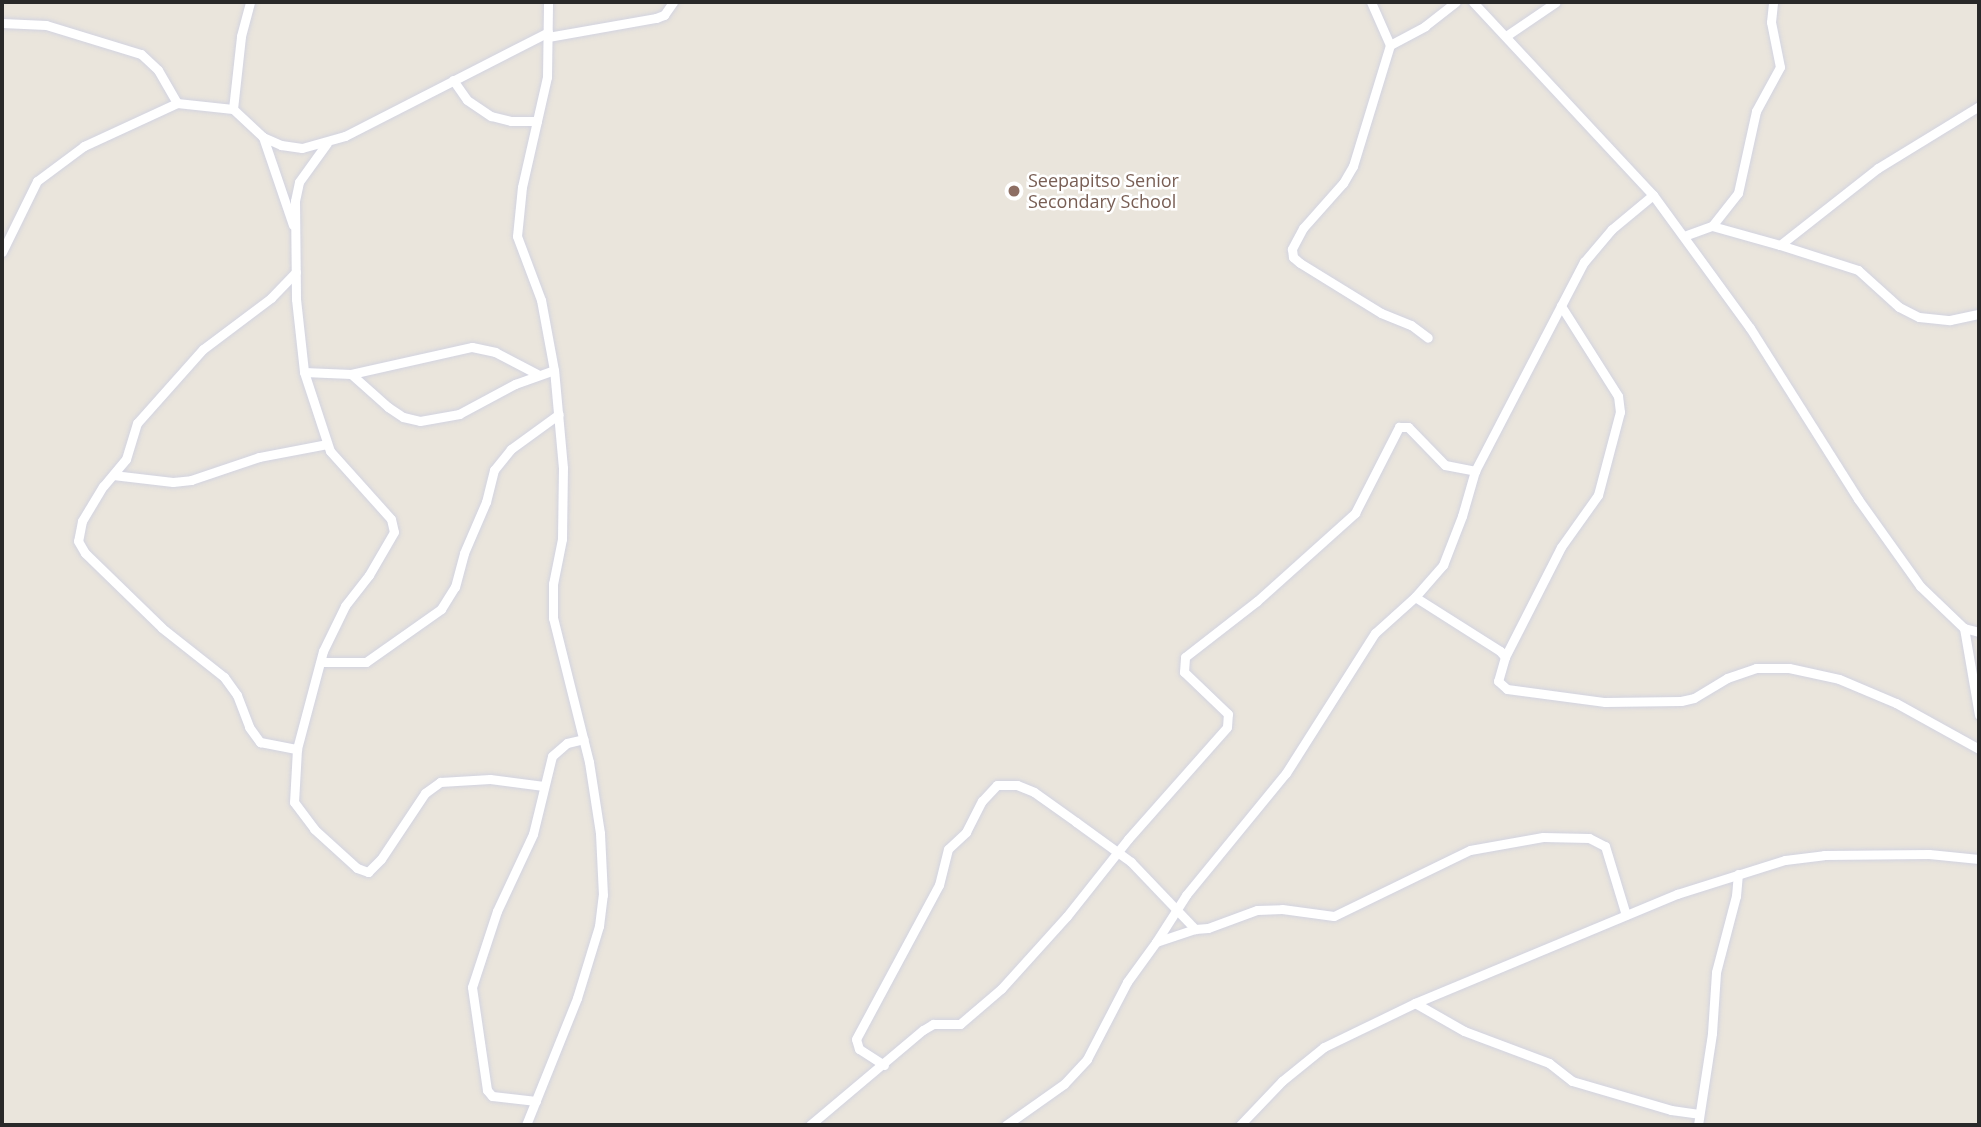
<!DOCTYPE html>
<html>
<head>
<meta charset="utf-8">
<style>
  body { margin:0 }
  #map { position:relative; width:1981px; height:1127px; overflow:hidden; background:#eae5dc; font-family:"Open Sans",sans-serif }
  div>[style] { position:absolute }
  .roads { filter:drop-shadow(0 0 2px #d2d3e0) drop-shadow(0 0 2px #d2d3e0) }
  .minor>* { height:9px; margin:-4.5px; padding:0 4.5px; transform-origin:4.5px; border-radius:4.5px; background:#fff }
  .dots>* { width:19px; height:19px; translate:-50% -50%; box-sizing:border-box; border:4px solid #fff; border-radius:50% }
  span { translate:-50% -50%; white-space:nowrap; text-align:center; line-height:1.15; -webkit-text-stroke:5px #fff; paint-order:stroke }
  .education-label { font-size:18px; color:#785e54 }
  .left { translate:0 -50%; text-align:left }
  .frame { position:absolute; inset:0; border:4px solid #292929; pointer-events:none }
</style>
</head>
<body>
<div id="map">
  <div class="roads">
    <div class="minor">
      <div style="left:1371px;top:2px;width:47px;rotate:66.2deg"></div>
      <div style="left:1390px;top:45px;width:40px;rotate:-28deg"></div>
      <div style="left:1425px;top:26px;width:39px;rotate:-38deg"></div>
      <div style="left:1473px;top:2px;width:264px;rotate:47deg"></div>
      <div style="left:1653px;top:195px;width:165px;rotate:53.9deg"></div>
      <div style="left:1750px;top:328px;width:202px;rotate:57.7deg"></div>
      <div style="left:1858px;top:499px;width:107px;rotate:54.5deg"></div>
      <div style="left:1920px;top:586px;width:61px;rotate:43.7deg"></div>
      <div style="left:1964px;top:628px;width:16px;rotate:15deg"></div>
      <div style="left:2px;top:23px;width:44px;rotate:2.6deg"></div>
      <div style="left:46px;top:25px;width:99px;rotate:17deg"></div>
      <div style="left:141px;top:54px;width:23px;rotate:43deg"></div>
      <div style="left:158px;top:70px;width:38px;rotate:60deg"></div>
      <div style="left:177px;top:103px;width:56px;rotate:6.1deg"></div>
      <div style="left:233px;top:109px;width:41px;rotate:43deg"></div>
      <div style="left:263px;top:137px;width:20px;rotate:24deg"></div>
      <div style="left:281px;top:145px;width:21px;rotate:8deg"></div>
      <div style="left:302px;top:148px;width:45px;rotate:-15.6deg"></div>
      <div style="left:345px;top:136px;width:228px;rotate:-27.1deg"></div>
      <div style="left:1506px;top:36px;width:60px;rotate:-34.2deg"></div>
      <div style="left:548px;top:37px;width:110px;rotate:-10deg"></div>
      <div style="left:656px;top:18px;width:9px;rotate:-21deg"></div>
      <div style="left:664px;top:15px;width:16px;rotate:-55deg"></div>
      <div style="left:1390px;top:45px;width:127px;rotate:107deg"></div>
      <div style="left:1353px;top:166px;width:20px;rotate:120deg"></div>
      <div style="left:1343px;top:183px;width:60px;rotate:131.6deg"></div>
      <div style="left:1303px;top:228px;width:24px;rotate:118deg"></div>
      <div style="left:1292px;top:249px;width:8px;rotate:83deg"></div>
      <div style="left:1293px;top:257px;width:9px;rotate:41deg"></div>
      <div style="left:1300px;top:263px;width:95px;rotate:31.7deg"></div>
      <div style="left:1381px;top:313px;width:32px;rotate:22deg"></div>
      <div style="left:1411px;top:325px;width:21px;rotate:37deg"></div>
      <div style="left:453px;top:80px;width:24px;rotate:55deg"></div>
      <div style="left:467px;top:100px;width:29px;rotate:34deg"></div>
      <div style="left:491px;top:116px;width:21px;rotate:14deg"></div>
      <div style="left:511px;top:121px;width:26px"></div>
      <div style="left:233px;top:109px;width:73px;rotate:-83.7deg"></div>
      <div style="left:241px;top:36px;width:35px;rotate:-75deg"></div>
      <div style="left:263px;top:137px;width:93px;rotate:71.2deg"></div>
      <div style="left:327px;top:143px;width:48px;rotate:125.7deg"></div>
      <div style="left:299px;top:182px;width:19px;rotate:102deg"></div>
      <div style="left:295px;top:201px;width:98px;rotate:89.4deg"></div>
      <div style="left:296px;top:299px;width:73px;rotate:83.7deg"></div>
      <div style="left:304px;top:372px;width:83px;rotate:71.8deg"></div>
      <div style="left:330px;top:451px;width:91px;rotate:48.1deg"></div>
      <div style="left:391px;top:519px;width:13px;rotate:77deg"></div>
      <div style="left:394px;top:532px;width:50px;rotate:120.2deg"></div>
      <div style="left:369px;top:575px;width:39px;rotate:128deg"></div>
      <div style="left:345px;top:606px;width:50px;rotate:116.1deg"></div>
      <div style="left:323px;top:651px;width:101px;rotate:104.9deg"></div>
      <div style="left:297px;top:749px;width:53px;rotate:93.2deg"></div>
      <div style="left:294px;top:802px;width:34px;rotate:53deg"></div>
      <div style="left:314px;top:829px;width:58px;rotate:42.2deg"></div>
      <div style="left:357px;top:868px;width:12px;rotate:20deg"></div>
      <div style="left:368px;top:872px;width:18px;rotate:-45deg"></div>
      <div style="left:381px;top:859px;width:79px;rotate:-56.3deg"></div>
      <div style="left:425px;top:793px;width:19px;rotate:-36deg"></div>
      <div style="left:440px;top:782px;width:50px;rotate:-3.4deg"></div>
      <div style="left:490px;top:779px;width:54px;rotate:7.4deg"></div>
      <div style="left:1712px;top:226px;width:42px;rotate:-51.8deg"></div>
      <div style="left:1738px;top:193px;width:84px;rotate:-77.6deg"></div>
      <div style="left:1756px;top:111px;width:50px;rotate:-61.4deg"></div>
      <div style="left:1780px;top:67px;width:46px;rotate:-101.3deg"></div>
      <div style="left:1771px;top:22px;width:20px;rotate:-84deg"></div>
      <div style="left:1684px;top:236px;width:30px;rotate:-20deg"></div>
      <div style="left:1712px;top:226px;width:71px;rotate:15.6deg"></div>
      <div style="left:1780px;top:245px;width:125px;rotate:-38.2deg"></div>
      <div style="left:1878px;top:168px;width:119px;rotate:-31.5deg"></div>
      <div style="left:1780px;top:245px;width:82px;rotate:17.8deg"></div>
      <div style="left:1858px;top:270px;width:55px;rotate:42.1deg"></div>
      <div style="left:1899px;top:307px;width:22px;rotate:27deg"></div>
      <div style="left:1919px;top:317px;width:31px;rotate:6deg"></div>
      <div style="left:1950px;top:320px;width:30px;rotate:-12deg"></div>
      <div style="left:2px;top:252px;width:79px;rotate:-63.8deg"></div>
      <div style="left:37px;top:181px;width:59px;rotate:-36.7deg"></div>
      <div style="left:84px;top:146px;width:102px;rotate:-24.8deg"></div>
      <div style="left:296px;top:272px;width:36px;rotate:134deg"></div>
      <div style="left:271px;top:298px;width:85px;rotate:143.1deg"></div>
      <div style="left:203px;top:349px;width:99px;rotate:131.7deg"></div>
      <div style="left:137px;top:423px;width:38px;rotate:107deg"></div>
      <div style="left:126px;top:459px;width:35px;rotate:130deg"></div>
      <div style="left:103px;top:486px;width:41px;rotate:121deg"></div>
      <div style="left:82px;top:521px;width:20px;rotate:101deg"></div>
      <div style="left:78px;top:541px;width:14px;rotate:60deg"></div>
      <div style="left:85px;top:553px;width:107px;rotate:44.2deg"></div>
      <div style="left:162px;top:628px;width:79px;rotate:38.3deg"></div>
      <div style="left:224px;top:677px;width:22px;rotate:54deg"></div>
      <div style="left:237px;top:695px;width:34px;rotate:69deg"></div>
      <div style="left:249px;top:727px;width:19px;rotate:54deg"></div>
      <div style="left:260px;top:742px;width:38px;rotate:11deg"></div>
      <div style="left:304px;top:372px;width:47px;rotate:2.4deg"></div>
      <div style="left:351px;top:374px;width:124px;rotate:-12.6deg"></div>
      <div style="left:472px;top:347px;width:24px;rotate:12deg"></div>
      <div style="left:495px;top:352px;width:47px;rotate:27.6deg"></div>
      <div style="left:351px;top:374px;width:50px;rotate:41.7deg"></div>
      <div style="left:388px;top:407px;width:18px;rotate:34deg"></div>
      <div style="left:403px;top:417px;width:17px;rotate:13deg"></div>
      <div style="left:420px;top:421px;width:40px;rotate:-10deg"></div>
      <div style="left:459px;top:414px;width:64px;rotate:-28.2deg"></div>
      <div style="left:515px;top:384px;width:41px;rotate:-19.7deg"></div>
      <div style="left:113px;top:475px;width:60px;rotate:6.7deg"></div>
      <div style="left:173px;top:482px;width:18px;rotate:-6deg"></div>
      <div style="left:191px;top:480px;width:72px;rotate:-18.7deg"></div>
      <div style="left:259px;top:457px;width:69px;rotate:-10.8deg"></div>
      <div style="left:1415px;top:597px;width:101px;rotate:32.4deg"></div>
      <div style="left:1500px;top:651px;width:8px;rotate:50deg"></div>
      <div style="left:1505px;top:657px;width:25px;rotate:106deg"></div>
      <div style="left:1498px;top:681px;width:12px;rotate:42deg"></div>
      <div style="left:1507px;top:689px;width:99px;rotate:7.6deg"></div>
      <div style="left:1605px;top:702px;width:76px;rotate:-0.8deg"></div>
      <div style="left:1681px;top:701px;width:13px;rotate:-13deg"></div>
      <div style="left:1694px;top:698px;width:39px;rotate:-31deg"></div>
      <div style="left:1727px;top:678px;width:31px;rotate:-19deg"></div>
      <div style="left:1756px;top:668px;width:33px"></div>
      <div style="left:1789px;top:668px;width:51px;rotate:12.4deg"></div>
      <div style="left:1839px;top:679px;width:62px;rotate:22.8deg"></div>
      <div style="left:1896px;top:703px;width:95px;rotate:29deg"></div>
      <div style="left:1964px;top:628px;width:88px;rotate:80.2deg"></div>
      <div style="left:1505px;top:657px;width:123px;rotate:-63deg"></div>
      <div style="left:1561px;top:547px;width:64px;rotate:-54.6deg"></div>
      <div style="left:1598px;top:495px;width:86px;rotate:-75.2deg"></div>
      <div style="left:1620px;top:412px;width:16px;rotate:-97deg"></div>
      <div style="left:1618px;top:396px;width:107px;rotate:-122.3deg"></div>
      <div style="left:321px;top:662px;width:45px"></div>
      <div style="left:366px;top:662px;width:92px;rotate:-35.2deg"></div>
      <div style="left:441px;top:609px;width:26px;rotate:-58deg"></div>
      <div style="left:455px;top:587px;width:35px;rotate:-75deg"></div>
      <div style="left:464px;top:553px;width:56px;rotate:-66.7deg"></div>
      <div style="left:486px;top:502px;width:33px;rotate:-76deg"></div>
      <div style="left:494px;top:470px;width:27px;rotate:-51deg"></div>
      <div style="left:511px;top:449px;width:59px;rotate:-36.1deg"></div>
      <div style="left:1156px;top:942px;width:56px;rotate:-57.4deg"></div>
      <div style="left:1186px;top:895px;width:158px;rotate:-50.7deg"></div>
      <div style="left:1286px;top:773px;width:166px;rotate:-57.6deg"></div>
      <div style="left:1375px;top:633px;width:54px;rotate:-42deg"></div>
      <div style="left:1415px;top:597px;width:43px;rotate:-48.8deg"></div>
      <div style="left:1443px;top:565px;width:53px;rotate:-68.8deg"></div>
      <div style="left:1462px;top:516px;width:47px;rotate:-73.9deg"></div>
      <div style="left:1475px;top:471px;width:236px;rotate:-62.5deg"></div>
      <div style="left:1584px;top:262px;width:43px;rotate:-49.7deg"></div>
      <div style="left:1612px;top:229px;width:53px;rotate:-39.7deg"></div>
      <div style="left:1415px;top:1003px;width:56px;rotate:29.7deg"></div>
      <div style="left:1464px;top:1031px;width:91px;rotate:20.6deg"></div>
      <div style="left:1549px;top:1063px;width:29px;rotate:38deg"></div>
      <div style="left:1572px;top:1081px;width:103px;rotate:16.3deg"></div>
      <div style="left:1671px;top:1110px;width:28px;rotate:8deg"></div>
      <div style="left:884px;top:1065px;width:30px;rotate:-147deg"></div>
      <div style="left:859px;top:1049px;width:10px;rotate:-107deg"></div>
      <div style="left:856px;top:1039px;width:175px;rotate:-61.7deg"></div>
      <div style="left:939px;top:885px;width:37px;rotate:-76deg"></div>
      <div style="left:948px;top:849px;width:25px;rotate:-43deg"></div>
      <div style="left:966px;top:832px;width:35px;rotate:-63deg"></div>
      <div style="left:982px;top:801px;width:22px;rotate:-47deg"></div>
      <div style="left:997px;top:785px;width:20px"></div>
      <div style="left:1017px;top:785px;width:18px;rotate:22deg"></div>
      <div style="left:1034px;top:792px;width:52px;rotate:35.5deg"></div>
      <div style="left:1076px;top:822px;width:68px;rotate:36deg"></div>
      <div style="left:1131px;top:862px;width:93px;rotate:46.3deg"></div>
      <div style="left:536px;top:1101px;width:44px;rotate:-173.5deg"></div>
      <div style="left:492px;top:1096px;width:8px;rotate:-130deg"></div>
      <div style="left:487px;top:1090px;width:104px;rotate:-98.3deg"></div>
      <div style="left:472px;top:987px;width:80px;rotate:-71.8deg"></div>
      <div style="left:497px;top:911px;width:85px;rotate:-64.9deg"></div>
      <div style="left:533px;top:834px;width:80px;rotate:-76.3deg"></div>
      <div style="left:552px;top:756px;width:20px;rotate:-41deg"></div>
      <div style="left:567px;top:743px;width:17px;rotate:-13deg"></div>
      <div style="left:526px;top:1125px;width:137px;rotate:-68.1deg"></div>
      <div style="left:577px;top:998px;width:75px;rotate:-73deg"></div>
      <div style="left:599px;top:926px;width:31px;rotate:-83deg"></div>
      <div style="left:603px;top:895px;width:62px;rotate:-92.8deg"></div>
      <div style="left:600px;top:833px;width:72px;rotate:-98.8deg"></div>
      <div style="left:589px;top:762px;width:148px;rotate:-104deg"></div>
      <div style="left:553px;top:618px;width:34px;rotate:-90deg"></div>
      <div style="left:553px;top:584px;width:46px;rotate:-78.7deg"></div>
      <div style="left:562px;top:539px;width:71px;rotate:-89.2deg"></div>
      <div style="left:563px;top:468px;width:98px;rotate:-95.2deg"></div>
      <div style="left:554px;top:370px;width:71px;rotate:-100.5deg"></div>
      <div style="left:541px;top:300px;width:68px;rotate:-110.6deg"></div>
      <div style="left:517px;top:236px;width:49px;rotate:-84.2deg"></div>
      <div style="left:522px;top:187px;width:113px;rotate:-77.2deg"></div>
      <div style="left:547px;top:77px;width:75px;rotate:-89.2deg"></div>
      <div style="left:810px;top:1125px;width:148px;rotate:-40.1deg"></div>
      <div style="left:923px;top:1030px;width:12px;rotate:-31deg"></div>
      <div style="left:933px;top:1024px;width:27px"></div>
      <div style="left:960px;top:1024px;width:54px;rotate:-40.5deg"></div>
      <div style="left:1001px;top:989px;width:98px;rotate:-47.9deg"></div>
      <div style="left:1067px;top:916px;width:98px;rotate:-51.6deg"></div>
      <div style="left:1128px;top:839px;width:149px;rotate:-48.5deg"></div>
      <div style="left:1227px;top:727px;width:13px;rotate:-86deg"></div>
      <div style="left:1228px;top:714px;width:61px;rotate:-136.3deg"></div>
      <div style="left:1184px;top:672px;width:15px;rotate:-86deg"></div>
      <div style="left:1185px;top:657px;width:91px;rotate:-37.9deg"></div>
      <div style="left:1257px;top:601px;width:132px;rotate:-41.9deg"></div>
      <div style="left:1355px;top:513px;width:97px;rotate:-62.9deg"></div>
      <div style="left:1399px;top:427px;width:9px"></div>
      <div style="left:1408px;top:427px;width:53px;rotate:45.8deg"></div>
      <div style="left:1445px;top:465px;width:31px;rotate:11deg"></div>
      <div style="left:1006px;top:1125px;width:71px;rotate:-35.3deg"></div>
      <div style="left:1064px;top:1084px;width:34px;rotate:-47deg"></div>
      <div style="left:1087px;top:1059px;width:87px;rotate:-62.5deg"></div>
      <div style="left:1127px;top:982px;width:49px;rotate:-54.1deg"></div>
      <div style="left:1156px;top:942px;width:41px;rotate:-18.4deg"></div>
      <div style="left:1195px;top:929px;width:13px;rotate:-4deg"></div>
      <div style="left:1208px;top:928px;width:52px;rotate:-20.2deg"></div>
      <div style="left:1257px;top:910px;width:25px;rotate:-2deg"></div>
      <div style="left:1282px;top:909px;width:52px;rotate:7.7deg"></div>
      <div style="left:1334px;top:916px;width:151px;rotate:-25.9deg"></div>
      <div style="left:1470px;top:850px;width:74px;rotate:-10.1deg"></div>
      <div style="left:1543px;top:837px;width:46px;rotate:1.2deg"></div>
      <div style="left:1589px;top:838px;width:18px;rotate:27deg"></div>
      <div style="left:1605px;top:846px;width:72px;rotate:73.1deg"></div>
      <div style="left:1240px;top:1125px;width:61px;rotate:-46.3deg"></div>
      <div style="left:1282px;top:1081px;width:54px;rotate:-39deg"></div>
      <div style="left:1324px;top:1047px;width:101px;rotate:-25.8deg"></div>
      <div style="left:1415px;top:1003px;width:284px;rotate:-22.6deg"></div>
      <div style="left:1677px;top:894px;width:113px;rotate:-17.5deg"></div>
      <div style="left:1785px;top:860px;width:39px;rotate:-7deg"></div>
      <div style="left:1824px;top:855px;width:105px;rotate:-0.5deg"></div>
      <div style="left:1929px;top:854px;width:50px;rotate:5.7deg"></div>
      <div style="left:1698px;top:1125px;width:93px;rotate:-81.3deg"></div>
      <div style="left:1712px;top:1033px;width:61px;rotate:-86.2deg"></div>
      <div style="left:1716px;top:972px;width:79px;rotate:-75.3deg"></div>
      <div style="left:1736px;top:896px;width:22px;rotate:-85deg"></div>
    </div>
  </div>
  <div class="dots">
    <div style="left:1014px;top:191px;background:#8d6e63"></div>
  </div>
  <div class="education-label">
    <span class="left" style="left:1028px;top:191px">Seepapitso Senior<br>Secondary School</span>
  </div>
  <div class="frame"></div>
</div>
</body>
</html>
